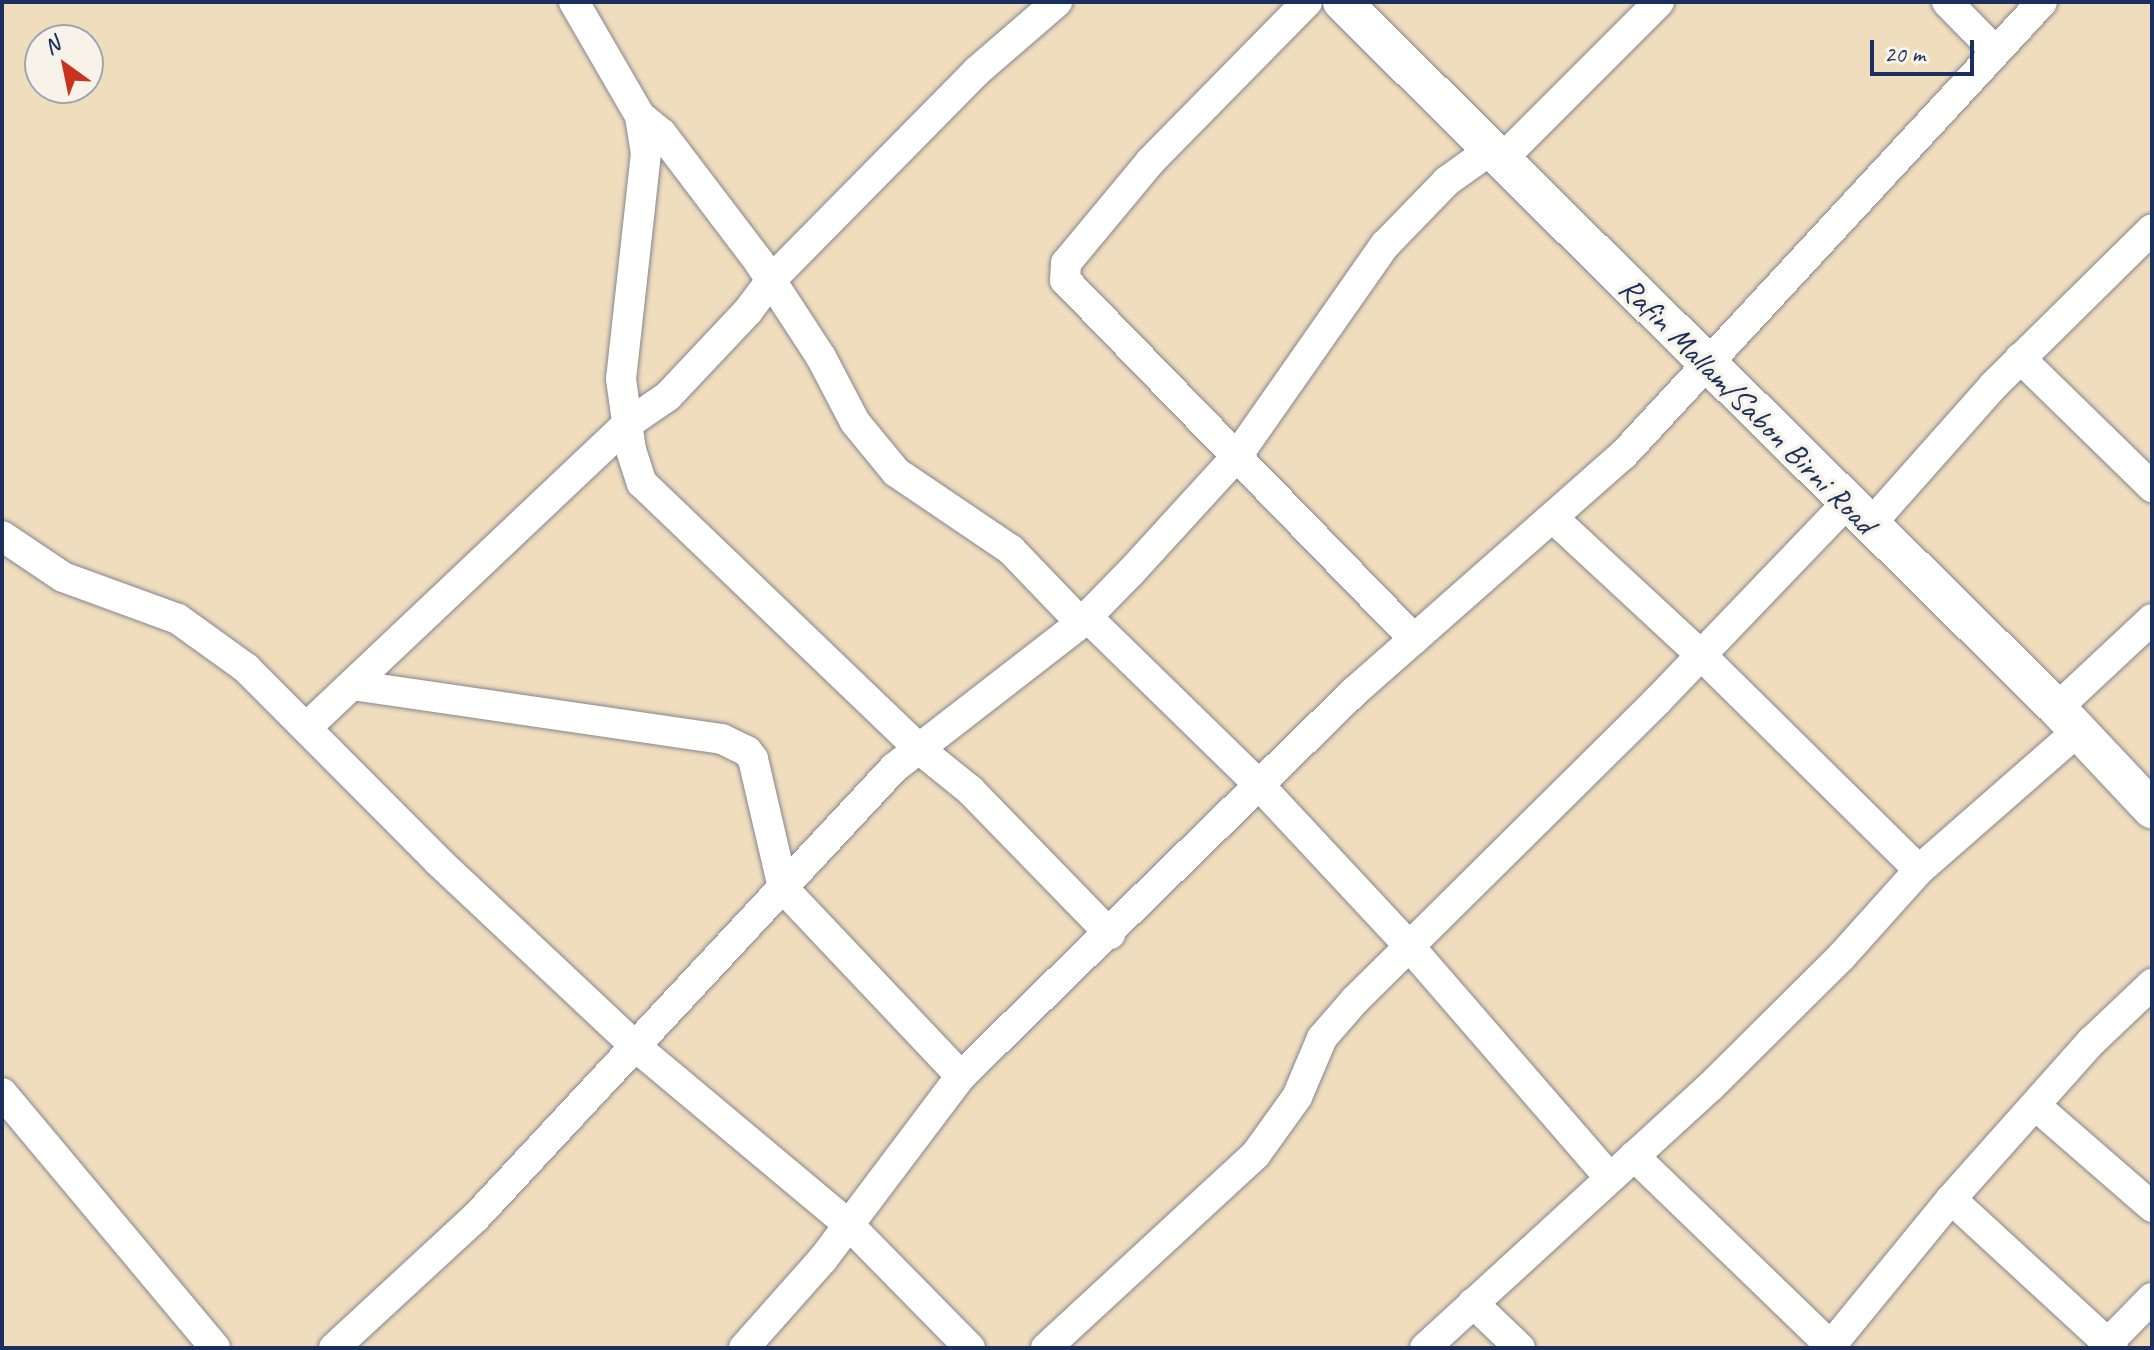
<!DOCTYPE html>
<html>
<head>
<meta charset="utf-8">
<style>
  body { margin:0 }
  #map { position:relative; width:2154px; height:1350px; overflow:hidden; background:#f0ddbd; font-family:Caveat,sans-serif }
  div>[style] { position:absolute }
  .roads { filter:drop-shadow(0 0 2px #86868e) drop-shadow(0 0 2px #86868e) }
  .minor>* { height:30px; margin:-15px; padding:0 15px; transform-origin:15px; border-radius:15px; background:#fff }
  .tertiary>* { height:38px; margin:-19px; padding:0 19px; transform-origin:19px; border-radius:19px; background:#fff }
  span { translate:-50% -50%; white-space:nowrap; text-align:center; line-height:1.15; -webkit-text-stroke:7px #f7f3e8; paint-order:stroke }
  .street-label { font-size:32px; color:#1b2f5e }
  .frame { position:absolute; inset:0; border:4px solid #1b2f5e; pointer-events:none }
  .north { position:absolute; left:24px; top:24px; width:80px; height:80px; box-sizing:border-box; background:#f7f3e8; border:2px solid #9fa5b1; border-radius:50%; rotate:327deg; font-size:22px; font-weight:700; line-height:32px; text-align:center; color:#1b2f5e }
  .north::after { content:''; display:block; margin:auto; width:28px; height:36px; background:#c8321e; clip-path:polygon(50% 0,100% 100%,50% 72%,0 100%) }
  .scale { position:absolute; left:1870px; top:40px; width:104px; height:36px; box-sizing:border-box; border:4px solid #1b2f5e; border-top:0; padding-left:10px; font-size:24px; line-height:28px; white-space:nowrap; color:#1b2f5e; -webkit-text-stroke:6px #f7f3e8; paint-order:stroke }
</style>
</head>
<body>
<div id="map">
  <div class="roads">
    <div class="minor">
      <div style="left:574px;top:2px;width:132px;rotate:59.9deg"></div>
      <div style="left:640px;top:116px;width:37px;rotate:81deg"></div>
      <div style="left:646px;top:153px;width:227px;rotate:96.3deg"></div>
      <div style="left:621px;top:379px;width:72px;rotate:82deg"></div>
      <div style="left:631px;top:450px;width:35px;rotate:72deg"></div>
      <div style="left:642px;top:483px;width:383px;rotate:43.8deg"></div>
      <div style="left:918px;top:748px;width:67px;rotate:38.9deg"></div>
      <div style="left:970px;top:790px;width:201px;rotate:45.8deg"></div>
      <div style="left:1307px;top:2px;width:224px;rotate:134.5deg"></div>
      <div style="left:1150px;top:162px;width:131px;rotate:129.7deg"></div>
      <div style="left:1066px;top:263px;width:17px;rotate:93deg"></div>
      <div style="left:1065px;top:280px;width:501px;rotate:45.81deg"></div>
      <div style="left:1947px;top:2px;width:67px;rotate:45.6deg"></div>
      <div style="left:640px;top:116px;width:28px;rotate:39deg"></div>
      <div style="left:662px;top:134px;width:161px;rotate:52.8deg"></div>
      <div style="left:759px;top:262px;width:113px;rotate:56.9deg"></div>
      <div style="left:821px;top:357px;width:73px;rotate:62.4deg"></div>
      <div style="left:855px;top:422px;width:65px;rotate:50.6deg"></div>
      <div style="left:896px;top:472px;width:139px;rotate:34.1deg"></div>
      <div style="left:1011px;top:550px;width:101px;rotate:46.2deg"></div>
      <div style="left:1500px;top:161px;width:225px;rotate:-45deg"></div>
      <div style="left:2020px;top:358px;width:185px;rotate:44.3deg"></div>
      <div style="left:1553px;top:518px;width:202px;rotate:42.8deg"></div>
      <div style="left:1701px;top:655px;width:306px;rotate:44.6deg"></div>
      <div style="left:1868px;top:527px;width:188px;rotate:-48.4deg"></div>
      <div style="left:1993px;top:386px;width:223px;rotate:-44.6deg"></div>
      <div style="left:2px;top:536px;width:73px;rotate:33.9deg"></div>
      <div style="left:63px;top:577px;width:122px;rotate:20.1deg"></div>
      <div style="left:178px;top:619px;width:84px;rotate:35.8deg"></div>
      <div style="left:246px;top:668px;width:272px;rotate:45.1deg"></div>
      <div style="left:438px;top:861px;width:270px;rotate:43.2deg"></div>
      <div style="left:635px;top:1046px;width:278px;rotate:39.9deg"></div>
      <div style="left:848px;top:1224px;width:174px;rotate:45.5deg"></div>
      <div style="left:1087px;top:617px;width:240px;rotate:44.3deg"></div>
      <div style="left:1259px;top:785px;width:220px;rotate:47deg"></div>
      <div style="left:1409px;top:946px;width:307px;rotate:49.1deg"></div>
      <div style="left:352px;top:685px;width:374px;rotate:8.3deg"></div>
      <div style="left:722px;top:739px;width:28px;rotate:26deg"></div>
      <div style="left:747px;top:751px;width:10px;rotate:53deg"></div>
      <div style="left:753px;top:759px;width:132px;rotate:76.9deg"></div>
      <div style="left:783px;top:888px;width:259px;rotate:46.6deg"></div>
      <div style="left:2057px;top:708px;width:130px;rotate:-43.1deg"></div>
      <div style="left:306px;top:728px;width:441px;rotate:-43.4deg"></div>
      <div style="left:626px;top:425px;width:51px;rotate:-34.6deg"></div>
      <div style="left:668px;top:396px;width:117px;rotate:-46.7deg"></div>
      <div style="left:748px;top:311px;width:39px;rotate:-53deg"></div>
      <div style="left:771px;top:280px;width:293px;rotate:-45.4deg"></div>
      <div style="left:977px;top:71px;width:106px;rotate:-40.8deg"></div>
      <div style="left:2px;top:1093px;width:332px;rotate:50.1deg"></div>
      <div style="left:2036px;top:1106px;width:154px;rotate:41deg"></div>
      <div style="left:1634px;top:1156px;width:277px;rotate:44deg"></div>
      <div style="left:1951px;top:1199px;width:220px;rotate:42.6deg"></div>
      <div style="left:1473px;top:1303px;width:65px;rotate:43.8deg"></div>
      <div style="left:334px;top:1348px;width:192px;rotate:-42.7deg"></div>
      <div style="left:475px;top:1218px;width:615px;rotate:-47.04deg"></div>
      <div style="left:894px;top:768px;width:237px;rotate:-37.8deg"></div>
      <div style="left:1081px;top:623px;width:71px;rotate:-45.6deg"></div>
      <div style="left:1131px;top:572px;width:157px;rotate:-47.6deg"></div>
      <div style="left:1237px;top:456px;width:258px;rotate:-55deg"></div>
      <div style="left:1385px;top:245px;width:89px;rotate:-45.9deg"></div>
      <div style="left:1447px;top:181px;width:52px;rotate:-35.5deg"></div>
      <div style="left:744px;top:1348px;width:119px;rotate:-48.4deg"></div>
      <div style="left:823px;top:1259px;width:229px;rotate:-53deg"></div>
      <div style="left:961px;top:1076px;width:551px;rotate:-44.34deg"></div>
      <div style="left:1355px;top:691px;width:357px;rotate:-41.4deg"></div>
      <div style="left:1623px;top:455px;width:617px;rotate:-47.23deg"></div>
      <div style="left:1046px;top:1348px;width:286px;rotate:-42.7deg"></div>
      <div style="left:1256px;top:1154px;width:70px;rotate:-54.3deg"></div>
      <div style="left:1297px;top:1097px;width:64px;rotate:-67deg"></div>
      <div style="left:1322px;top:1038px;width:50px;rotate:-49deg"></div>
      <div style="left:1355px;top:1000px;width:425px;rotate:-44.7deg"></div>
      <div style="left:1657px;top:701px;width:273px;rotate:-46.2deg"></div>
      <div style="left:1425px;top:1348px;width:386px;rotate:-42.5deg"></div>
      <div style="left:1710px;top:1087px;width:185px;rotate:-44.8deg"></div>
      <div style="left:1841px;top:957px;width:117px;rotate:-48.1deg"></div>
      <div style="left:1919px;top:870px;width:211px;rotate:-41.2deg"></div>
      <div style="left:1829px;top:1348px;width:193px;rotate:-50.7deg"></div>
      <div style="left:1951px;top:1199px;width:212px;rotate:-48.3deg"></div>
      <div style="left:2092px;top:1041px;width:83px;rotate:-43.5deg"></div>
      <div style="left:2103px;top:1348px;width:70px;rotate:-45.6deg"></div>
    </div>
    <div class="tertiary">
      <div style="left:1342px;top:2px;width:1005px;rotate:44.64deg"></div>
      <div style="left:2057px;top:708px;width:139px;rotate:46.8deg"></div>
    </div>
  </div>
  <div class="street-label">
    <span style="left:1747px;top:406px;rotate:45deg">Rafin Mallam/Sabon Birni Road</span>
  </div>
  <div class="frame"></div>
  <div class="north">N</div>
  <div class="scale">20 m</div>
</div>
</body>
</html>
